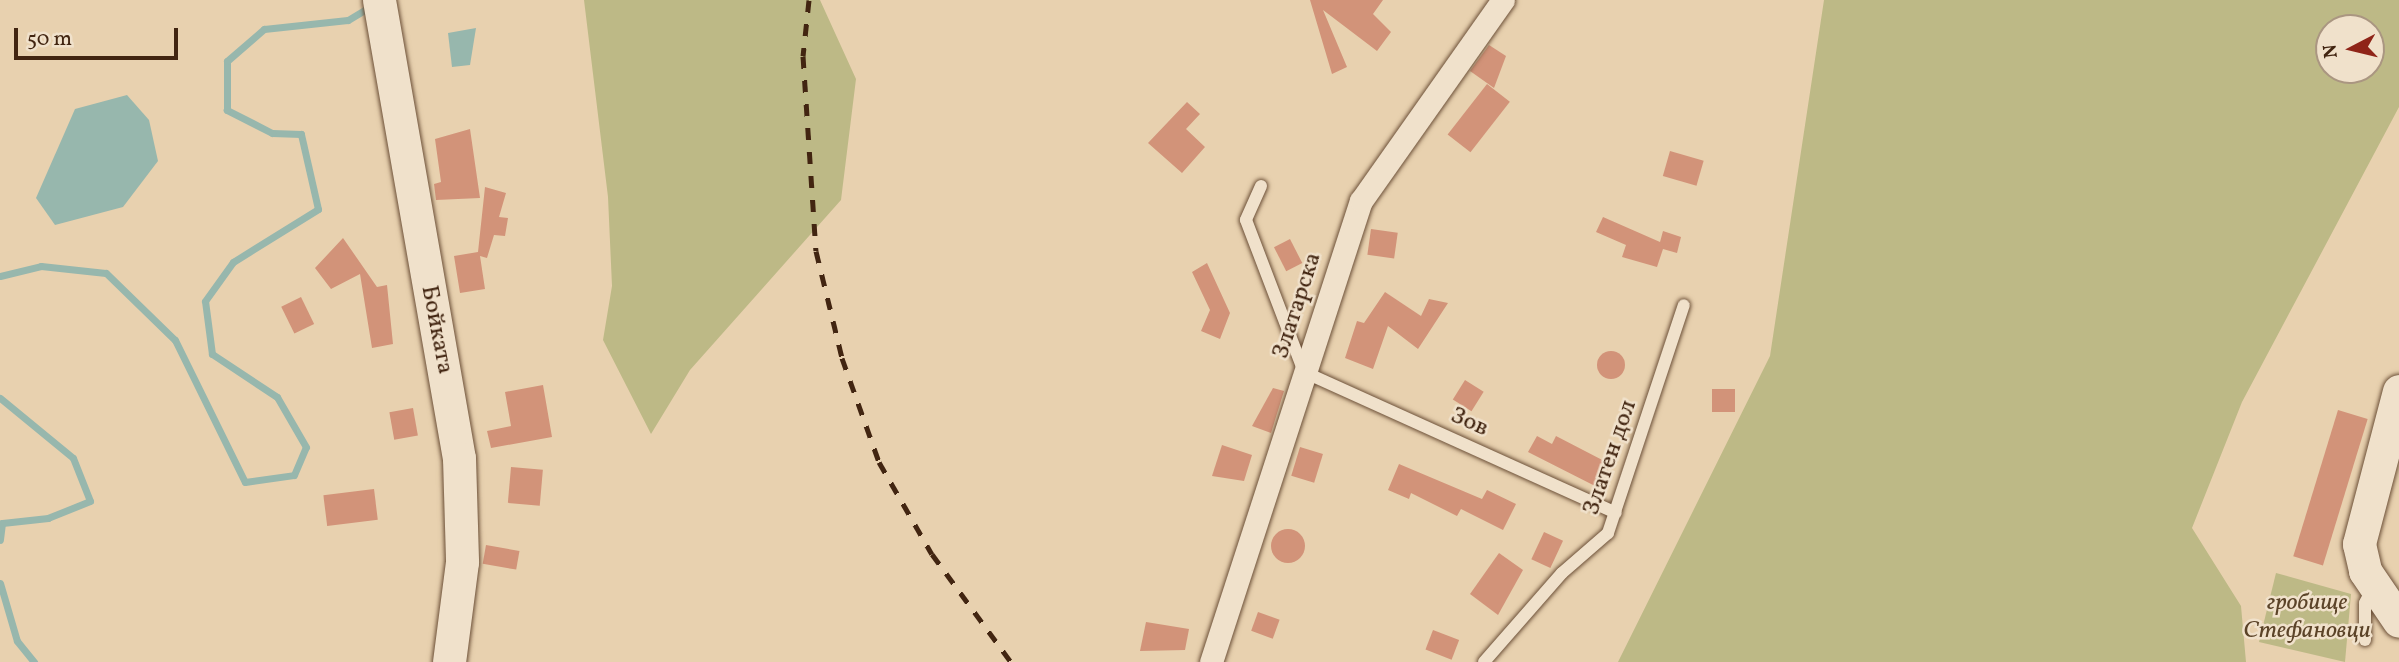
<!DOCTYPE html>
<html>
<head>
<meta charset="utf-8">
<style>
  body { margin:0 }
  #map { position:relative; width:2399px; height:662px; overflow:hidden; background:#e8d1af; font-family:Vollkorn,serif }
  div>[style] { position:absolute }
  .green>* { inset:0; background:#bdb986 }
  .water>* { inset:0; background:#97b7ad }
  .stream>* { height:7px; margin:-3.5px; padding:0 3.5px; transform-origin:3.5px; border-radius:3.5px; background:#97b7ad }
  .building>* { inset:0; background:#d29379; transform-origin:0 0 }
  .round { border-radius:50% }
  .roads { filter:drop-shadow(0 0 2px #6c5038) drop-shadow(0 0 2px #6c5038) }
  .lane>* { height:12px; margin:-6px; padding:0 6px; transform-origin:6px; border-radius:6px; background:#f0e1cb }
  .street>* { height:23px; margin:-11.5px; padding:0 11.5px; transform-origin:11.5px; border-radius:11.5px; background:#f0e1cb }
  .secondary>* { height:33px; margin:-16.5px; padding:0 16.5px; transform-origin:16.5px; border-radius:16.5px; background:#f0e1cb }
  .rail>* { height:5px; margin-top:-2.5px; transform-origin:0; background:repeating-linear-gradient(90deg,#422511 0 12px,transparent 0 24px) }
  span { translate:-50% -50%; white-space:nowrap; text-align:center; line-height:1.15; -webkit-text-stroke:5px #f0e1cb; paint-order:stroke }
  .street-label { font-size:24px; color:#422511 }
  .park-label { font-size:24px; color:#5b4328; font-style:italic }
  .north { position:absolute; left:2315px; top:14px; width:70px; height:70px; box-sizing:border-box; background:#f0e1cb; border:2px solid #aa9681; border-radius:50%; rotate:263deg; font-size:19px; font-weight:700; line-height:28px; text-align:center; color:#422511 }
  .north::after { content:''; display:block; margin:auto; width:24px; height:32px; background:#8f2418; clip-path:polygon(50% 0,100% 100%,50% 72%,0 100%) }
  .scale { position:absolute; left:14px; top:28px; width:164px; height:32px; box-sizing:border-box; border:4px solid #422511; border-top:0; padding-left:9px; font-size:21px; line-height:24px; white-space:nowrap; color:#422511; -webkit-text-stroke:5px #f0e1cb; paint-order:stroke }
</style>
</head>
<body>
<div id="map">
  <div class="green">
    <div style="clip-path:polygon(584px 0,820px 0,856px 79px,841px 200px,690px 370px,651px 434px,603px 340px,612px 286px,608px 197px)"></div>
    <div style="clip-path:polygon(evenodd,1824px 0,2399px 0,2399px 107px,2242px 402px,2192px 528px,2241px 606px,2246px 662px,1618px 662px,1770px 356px,1824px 0,2329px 28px,2371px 28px,2371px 70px,2329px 70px,2329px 28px)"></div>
    <div style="clip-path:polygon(2276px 573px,2351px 594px,2345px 662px,2259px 642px)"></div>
  </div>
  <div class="water">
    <div style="clip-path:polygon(476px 28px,470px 65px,452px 67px,448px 33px)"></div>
    <div style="clip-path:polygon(127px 95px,149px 120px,158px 161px,123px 207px,55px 225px,36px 198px,75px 109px)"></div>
  </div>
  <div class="stream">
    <div style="left:0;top:276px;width:42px;rotate:-13.7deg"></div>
    <div style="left:41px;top:266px;width:65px;rotate:6.1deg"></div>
    <div style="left:106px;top:273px;width:96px;rotate:44.2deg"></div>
    <div style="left:175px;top:340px;width:158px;rotate:63.8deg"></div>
    <div style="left:245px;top:482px;width:49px;rotate:-8.1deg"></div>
    <div style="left:294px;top:475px;width:30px;rotate:-67deg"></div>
    <div style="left:306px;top:447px;width:58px;rotate:-120.1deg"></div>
    <div style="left:277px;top:397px;width:78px;rotate:-146.5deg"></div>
    <div style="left:212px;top:354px;width:53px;rotate:-97.5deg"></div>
    <div style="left:205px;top:301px;width:48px;rotate:-54.3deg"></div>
    <div style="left:233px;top:262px;width:100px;rotate:-31.9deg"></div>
    <div style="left:318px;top:209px;width:77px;rotate:-102.8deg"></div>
    <div style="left:301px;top:134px;width:29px;rotate:-178deg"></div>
    <div style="left:272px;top:133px;width:51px;rotate:-152.9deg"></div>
    <div style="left:227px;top:110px;width:49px;rotate:-90deg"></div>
    <div style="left:227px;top:61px;width:49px;rotate:-40.9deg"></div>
    <div style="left:264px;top:29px;width:84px;rotate:-6.1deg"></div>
    <div style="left:348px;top:20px;width:26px;rotate:-31deg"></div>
    <div style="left:0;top:398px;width:94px;rotate:39.4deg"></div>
    <div style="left:73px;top:458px;width:46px;rotate:68.4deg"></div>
    <div style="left:90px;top:501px;width:45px;rotate:158deg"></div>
    <div style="left:48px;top:518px;width:46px;rotate:173.8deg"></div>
    <div style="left:2px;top:523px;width:17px;rotate:97deg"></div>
    <div style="left:0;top:583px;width:60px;rotate:73.7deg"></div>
    <div style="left:17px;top:641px;width:27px;rotate:51deg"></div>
  </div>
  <div class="building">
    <div style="clip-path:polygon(1310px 0,1383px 0,1373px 14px,1391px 32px,1377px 51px,1323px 10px,1347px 67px,1332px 74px)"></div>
    <div style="clip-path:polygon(1489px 45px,1506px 56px,1494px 88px,1470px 71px)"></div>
    <div style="left:1487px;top:84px;width:29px;height:64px;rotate:38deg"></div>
    <div style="clip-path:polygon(1187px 102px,1200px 114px,1186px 129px,1205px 147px,1182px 173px,1148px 143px)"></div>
    <div style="clip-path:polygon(470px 129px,480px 198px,436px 200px,434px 184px,441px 182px,435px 139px)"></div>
    <div style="left:1670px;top:151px;width:35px;height:26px;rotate:16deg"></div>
    <div style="clip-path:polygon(485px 187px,506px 193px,499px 217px,508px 218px,505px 236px,494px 235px,487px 258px,480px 256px,485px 289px,460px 293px,454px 256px,478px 252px)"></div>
    <div style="clip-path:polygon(1603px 217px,1660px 242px,1663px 231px,1681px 237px,1677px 253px,1663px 249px,1657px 267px,1622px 257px,1626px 245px,1596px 232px)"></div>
    <div style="left:1371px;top:229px;width:27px;height:26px;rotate:8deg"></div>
    <div style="clip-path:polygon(343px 238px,377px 287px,387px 285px,393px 344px,372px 348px,360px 274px,331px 289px,315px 268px)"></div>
    <div style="left:1290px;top:239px;width:27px;height:18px;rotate:63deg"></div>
    <div style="clip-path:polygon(1207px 263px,1230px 313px,1220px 339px,1201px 331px,1210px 310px,1192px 272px)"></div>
    <div style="clip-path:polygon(1385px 292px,1421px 316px,1429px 299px,1448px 303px,1418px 349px,1388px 326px,1373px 369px,1345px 358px,1357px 321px,1364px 323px)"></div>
    <div style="left:301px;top:297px;width:30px;height:22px;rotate:64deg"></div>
    <div class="round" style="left:1597px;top:351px;width:28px;height:28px"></div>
    <div style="left:1465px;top:380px;width:22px;height:23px;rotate:32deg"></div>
    <div style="clip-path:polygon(543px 385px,552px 437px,491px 448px,487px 431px,511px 426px,505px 392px)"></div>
    <div style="clip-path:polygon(1273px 388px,1284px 391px,1271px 433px,1252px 426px)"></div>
    <div style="left:1712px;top:389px;width:23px;height:23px"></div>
    <div style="left:413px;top:408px;width:28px;height:24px;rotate:80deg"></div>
    <div style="left:2338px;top:410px;width:31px;height:153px;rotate:17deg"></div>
    <div style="clip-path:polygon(1537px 436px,1552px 444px,1556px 436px,1610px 464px,1599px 488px,1528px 452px)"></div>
    <div style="clip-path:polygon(1222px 445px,1252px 455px,1244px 481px,1212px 476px)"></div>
    <div style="left:1300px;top:447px;width:24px;height:30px;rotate:17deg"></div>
    <div style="clip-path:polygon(1399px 464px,1482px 499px,1487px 490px,1516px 504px,1503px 530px,1461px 509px,1457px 516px,1411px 493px,1409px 499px,1388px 490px)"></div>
    <div style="left:511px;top:467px;width:32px;height:36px;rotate:5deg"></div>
    <div style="left:374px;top:489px;width:31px;height:51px;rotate:83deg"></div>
    <div class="round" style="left:1271px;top:529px;width:34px;height:34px"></div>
    <div style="left:1544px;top:532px;width:21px;height:30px;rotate:25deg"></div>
    <div style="left:486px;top:545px;width:34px;height:19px;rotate:10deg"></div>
    <div style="clip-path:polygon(1499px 553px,1523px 570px,1498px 615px,1470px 594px)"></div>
    <div style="left:1258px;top:612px;width:23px;height:20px;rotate:20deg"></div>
    <div style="clip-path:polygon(1146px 622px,1189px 629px,1185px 650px,1140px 651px)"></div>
    <div style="left:1433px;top:630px;width:28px;height:21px;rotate:21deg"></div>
  </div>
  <div class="roads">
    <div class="lane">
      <div style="left:1261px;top:186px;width:37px;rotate:114deg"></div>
      <div style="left:1246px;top:220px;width:163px;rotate:69.1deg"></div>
      <div style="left:1304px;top:372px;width:342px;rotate:24.3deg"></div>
      <div style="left:2365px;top:640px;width:37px;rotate:-90deg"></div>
      <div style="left:2365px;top:603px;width:16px;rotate:-63deg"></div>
      <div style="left:1484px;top:662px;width:118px;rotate:-48.8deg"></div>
      <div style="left:1562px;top:573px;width:61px;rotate:-41deg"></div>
      <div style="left:1608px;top:533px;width:240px;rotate:-71.6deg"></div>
    </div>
    <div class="street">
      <div style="left:1211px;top:662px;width:485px;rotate:-72deg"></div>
      <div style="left:1361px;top:201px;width:246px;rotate:-54.8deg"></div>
    </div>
    <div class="secondary">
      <div style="left:379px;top:0;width:465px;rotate:80.1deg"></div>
      <div style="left:459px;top:458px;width:104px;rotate:88.3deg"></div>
      <div style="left:462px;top:562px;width:101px;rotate:97.4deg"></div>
      <div style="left:2399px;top:391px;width:158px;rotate:104.7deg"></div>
      <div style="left:2359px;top:544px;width:28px;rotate:77deg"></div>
      <div style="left:2365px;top:571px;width:60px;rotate:55.8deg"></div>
    </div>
  </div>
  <div class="rail">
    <div style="left:809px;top:0;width:56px;rotate:96.1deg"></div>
    <div style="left:803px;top:56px;width:195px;rotate:86.2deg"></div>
    <div style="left:816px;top:251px;width:110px;rotate:76.3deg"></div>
    <div style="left:842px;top:358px;width:110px;rotate:70.4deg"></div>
    <div style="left:879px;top:462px;width:106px;rotate:60.1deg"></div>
    <div style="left:932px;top:554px;width:134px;rotate:53.8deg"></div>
  </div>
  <div class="street-label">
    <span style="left:1298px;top:306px;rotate:-72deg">Златарска</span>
    <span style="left:436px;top:330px;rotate:79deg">Бойката</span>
    <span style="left:1469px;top:423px;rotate:24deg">Зов</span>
    <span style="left:1611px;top:458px;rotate:-71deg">Златен дол</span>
  </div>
  <div class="park-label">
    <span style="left:2307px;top:618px">гробище<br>Стефановци</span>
  </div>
  <div class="north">N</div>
  <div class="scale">50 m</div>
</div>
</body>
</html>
